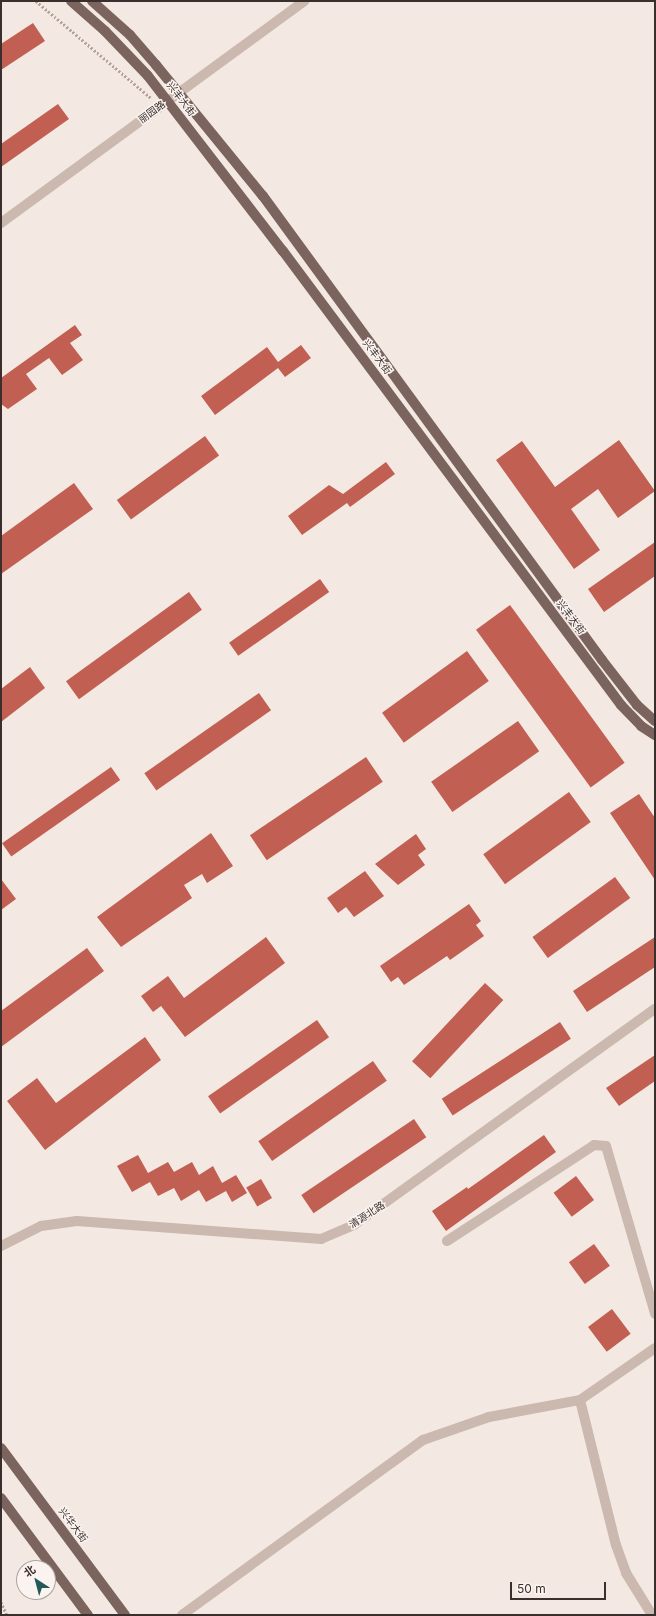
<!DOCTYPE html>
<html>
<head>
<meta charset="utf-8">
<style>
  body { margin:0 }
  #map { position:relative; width:656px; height:1616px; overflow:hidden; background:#f3e9e2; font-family:Inter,"Noto Sans SC",sans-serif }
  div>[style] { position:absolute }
  .building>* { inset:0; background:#c15f52; transform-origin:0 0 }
  .path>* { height:2.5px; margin-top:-1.25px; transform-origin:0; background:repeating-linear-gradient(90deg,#b7a298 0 2px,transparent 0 4px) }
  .minor>* { height:10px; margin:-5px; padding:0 5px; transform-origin:5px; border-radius:5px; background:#cbb8ae }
  .major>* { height:10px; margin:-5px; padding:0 5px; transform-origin:5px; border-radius:5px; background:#7b645e }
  span { translate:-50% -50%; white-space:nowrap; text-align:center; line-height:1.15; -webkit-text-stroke:3px #faf3ef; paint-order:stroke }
  .street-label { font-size:10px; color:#3a2f2c }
  .frame { position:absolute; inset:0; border:2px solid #3a2f2c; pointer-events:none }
  .north { position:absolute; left:16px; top:1560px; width:40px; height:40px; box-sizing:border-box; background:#faf3ef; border:1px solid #ada5a1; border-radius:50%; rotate:324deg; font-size:11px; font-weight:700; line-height:16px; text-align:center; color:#3a2f2c }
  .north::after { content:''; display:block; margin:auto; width:14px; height:18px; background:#235a57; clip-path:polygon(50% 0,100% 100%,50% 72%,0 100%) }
  .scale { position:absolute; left:510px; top:1582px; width:96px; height:18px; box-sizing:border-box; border:2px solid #3a2f2c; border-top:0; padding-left:5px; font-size:12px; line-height:14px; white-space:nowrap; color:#3a2f2c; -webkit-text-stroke:3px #faf3ef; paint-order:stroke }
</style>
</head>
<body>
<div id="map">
  <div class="building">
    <div style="clip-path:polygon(33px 23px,45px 41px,1px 70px,1px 44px)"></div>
    <div style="clip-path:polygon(58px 104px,69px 119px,1px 167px,1px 144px)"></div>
    <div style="clip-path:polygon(75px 325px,82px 335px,70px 343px,83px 360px,62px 375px,49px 358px,26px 374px,37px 389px,8px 409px,1px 404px,1px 378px)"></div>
    <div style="clip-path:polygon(301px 345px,311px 358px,285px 377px,278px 368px,215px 415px,201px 396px,267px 347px,278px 362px)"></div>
    <div style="left:205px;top:436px;width:24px;height:109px;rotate:54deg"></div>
    <div style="clip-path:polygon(619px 440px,655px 491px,618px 518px,598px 489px,571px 509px,600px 550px,574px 569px,496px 460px,522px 441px,555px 487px)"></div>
    <div style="clip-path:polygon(386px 462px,395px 474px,350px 507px,347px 503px,302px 535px,288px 516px,329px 485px,343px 494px)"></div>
    <div style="clip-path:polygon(74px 483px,93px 509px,1px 574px,1px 536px)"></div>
    <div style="clip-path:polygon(655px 542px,655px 576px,604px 612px,588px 589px)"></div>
    <div style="left:320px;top:579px;width:16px;height:111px;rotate:55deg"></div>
    <div style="left:189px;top:592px;width:22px;height:152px;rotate:54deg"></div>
    <div style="left:510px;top:605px;width:195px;height:42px;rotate:54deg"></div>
    <div style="left:467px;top:651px;width:37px;height:105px;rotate:54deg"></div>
    <div style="clip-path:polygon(30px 667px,45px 688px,1px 722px,1px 689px)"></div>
    <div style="left:259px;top:693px;width:21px;height:140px;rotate:55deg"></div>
    <div style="left:518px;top:721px;width:37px;height:106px;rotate:55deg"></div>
    <div style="left:366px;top:757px;width:30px;height:140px;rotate:56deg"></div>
    <div style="left:111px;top:767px;width:16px;height:133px;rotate:55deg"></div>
    <div style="left:569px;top:792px;width:37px;height:106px;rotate:54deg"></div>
    <div style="clip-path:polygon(639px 794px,655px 818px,655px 880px,610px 813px)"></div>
    <div style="clip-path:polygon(211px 833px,233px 866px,207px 883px,202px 874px,184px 885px,192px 898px,121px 947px,97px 917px)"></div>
    <div style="clip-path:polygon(416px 834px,426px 849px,418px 855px,425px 865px,398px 885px,375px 864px)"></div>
    <div style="clip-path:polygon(365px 871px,384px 896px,354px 917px,346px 907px,338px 913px,327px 898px)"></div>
    <div style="left:615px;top:877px;width:26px;height:102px;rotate:54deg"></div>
    <div style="clip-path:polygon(1px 879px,16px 899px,1px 910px)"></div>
    <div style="clip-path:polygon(469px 904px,481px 921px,476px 925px,484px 936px,450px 960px,447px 956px,404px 985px,398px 977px,391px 982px,380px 966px)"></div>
    <div style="clip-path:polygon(266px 937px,285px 963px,185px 1037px,161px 1006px,153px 1012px,141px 996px,168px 976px,184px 998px)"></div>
    <div style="clip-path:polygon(655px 937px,655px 967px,587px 1012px,573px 991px)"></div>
    <div style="clip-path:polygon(87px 948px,104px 971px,1px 1047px,1px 1011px)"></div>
    <div style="left:485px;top:983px;width:25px;height:107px;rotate:43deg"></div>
    <div style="left:317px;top:1020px;width:21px;height:133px;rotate:55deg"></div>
    <div style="left:560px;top:1022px;width:20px;height:141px;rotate:57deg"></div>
    <div style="clip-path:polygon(145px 1037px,161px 1060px,45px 1150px,7px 1101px,37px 1078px,56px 1103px)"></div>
    <div style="clip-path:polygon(655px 1055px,655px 1081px,619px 1106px,606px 1088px)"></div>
    <div style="left:373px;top:1061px;width:24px;height:140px;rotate:55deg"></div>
    <div style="left:414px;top:1119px;width:22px;height:136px;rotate:56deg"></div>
    <div style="clip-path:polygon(544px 1135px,556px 1152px,446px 1231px,432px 1211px,467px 1187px,468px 1189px)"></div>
    <div style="clip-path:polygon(138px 1155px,148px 1173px,168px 1162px,174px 1172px,192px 1162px,199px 1175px,213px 1166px,222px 1183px,236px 1175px,247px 1193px,232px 1202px,226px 1191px,206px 1202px,199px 1190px,181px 1201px,174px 1188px,158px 1196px,150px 1182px,132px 1192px,117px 1166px)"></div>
    <div style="left:576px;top:1176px;width:30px;height:28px;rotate:53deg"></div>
    <div style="left:261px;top:1179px;width:22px;height:17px;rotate:60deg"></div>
    <div style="left:594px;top:1244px;width:27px;height:31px;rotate:54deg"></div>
    <div style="left:612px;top:1309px;width:31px;height:30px;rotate:53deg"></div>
  </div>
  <div class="path">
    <div style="left:36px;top:1px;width:150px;rotate:40.1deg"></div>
    <div style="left:1px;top:1602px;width:14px;rotate:65deg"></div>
  </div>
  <div class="minor">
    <div style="left:1px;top:223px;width:376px;rotate:-36.2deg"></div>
    <div style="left:447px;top:1241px;width:176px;rotate:-33.1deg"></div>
    <div style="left:594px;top:1145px;width:12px;rotate:5deg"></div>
    <div style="left:606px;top:1146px;width:175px;rotate:73.7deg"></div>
    <div style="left:1px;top:1246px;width:45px;rotate:-26.6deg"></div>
    <div style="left:41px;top:1226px;width:36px;rotate:-8deg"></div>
    <div style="left:77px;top:1221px;width:245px;rotate:4.2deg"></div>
    <div style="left:321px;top:1239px;width:36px;rotate:-23deg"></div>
    <div style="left:354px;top:1225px;width:370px;rotate:-35.7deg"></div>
    <div style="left:580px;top:1400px;width:149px;rotate:76.1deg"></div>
    <div style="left:616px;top:1545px;width:30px;rotate:70deg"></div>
    <div style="left:626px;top:1573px;width:49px;rotate:58.2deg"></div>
    <div style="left:182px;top:1615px;width:298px;rotate:-36deg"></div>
    <div style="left:423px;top:1440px;width:70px;rotate:-19.2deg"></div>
    <div style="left:489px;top:1417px;width:93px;rotate:-10.6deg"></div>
    <div style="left:580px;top:1400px;width:91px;rotate:-34.7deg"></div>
  </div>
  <div class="major">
    <div style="left:71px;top:1px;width:45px;rotate:41.4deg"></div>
    <div style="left:105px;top:31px;width:62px;rotate:46.3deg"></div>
    <div style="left:148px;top:76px;width:221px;rotate:52.4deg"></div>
    <div style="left:283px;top:251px;width:566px;rotate:53.33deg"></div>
    <div style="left:621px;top:705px;width:29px;rotate:46deg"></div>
    <div style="left:641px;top:726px;width:17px;rotate:33deg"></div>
    <div style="left:92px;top:1px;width:51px;rotate:41.8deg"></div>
    <div style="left:130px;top:35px;width:40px;rotate:49deg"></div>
    <div style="left:156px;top:65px;width:169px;rotate:50.8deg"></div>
    <div style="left:263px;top:196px;width:575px;rotate:53.85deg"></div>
    <div style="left:602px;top:660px;width:57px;rotate:52.1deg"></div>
    <div style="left:637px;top:705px;width:24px;rotate:42deg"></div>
    <div style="left:1px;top:1448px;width:208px;rotate:53.4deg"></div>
    <div style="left:1px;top:1498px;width:146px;rotate:53.4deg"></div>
  </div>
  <div class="street-label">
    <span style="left:181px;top:99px;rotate:52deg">兴丰大街</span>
    <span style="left:152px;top:112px;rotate:-36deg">丽园路</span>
    <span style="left:377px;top:357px;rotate:53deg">兴丰大街</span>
    <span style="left:571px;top:617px;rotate:53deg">兴丰大街</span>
    <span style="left:367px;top:1215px;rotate:-33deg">清源北路</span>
    <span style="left:73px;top:1525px;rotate:53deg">兴华大街</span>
  </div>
  <div class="frame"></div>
  <div class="north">北</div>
  <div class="scale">50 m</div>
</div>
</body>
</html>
